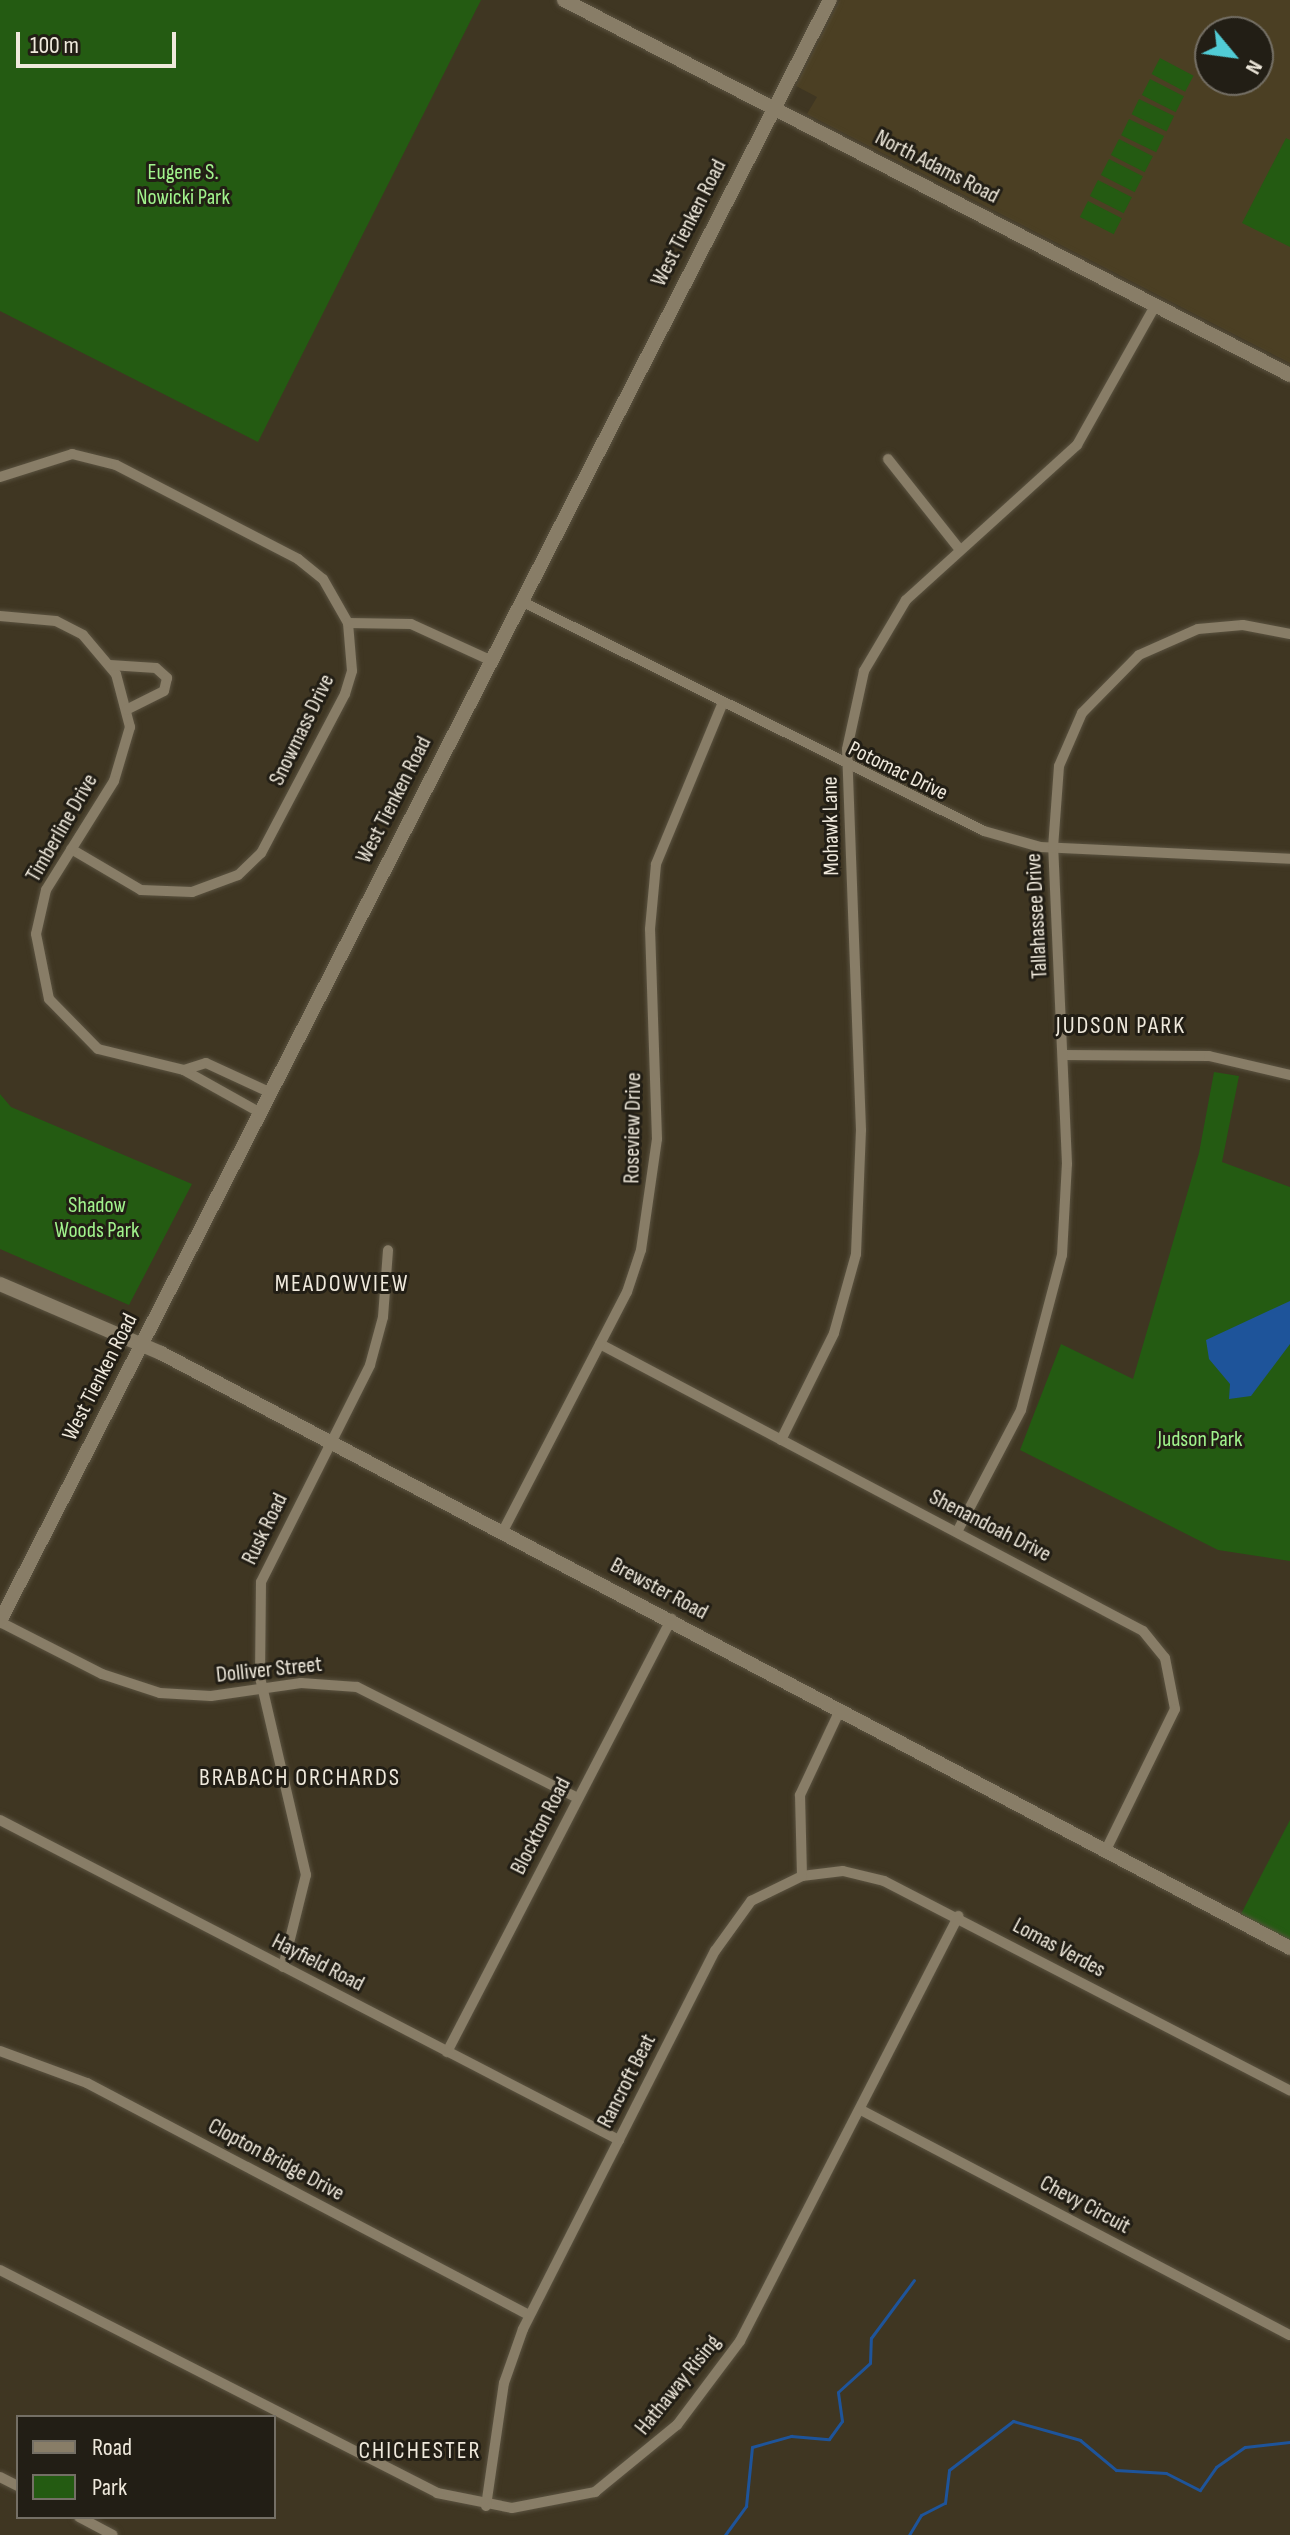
<!DOCTYPE html>
<html>
<head>
<meta charset="utf-8">
<style>
  body { margin:0 }
  #map { position:relative; width:1290px; height:2535px; overflow:hidden; background:#3f3622; font-family:"Sofia Sans Condensed",sans-serif }
  div>[style] { position:absolute }
  .built>* { inset:0; background:#4b3f23 }
  .green>* { inset:0; background:#245b12; transform-origin:0 0 }
  .water>* { inset:0; background:#1e549a }
  .stream>* { height:3px; margin:-1.5px; padding:0 1.5px; transform-origin:1.5px; border-radius:1.5px; background:#1e549a }
  .roads { filter:drop-shadow(0 0 2px #5a5240) drop-shadow(0 0 2px #5a5240) }
  .street>* { height:10px; margin:-5px; padding:0 5px; transform-origin:5px; border-radius:5px; background:#887d67 }
  .secondary>* { height:14px; margin:-7px; padding:0 7px; transform-origin:7px; border-radius:7px; background:#887d67 }
  span { translate:-50% -50%; white-space:nowrap; text-align:center; line-height:1.15; -webkit-text-stroke:6px #221e15; paint-order:stroke }
  .street-label { font-size:22px; color:#efe9dc }
  .park-label { font-size:22px; color:#a1f38c }
  .neighbourhood-label { font-size:24px; color:#efe9dc; letter-spacing:2px }
  .legend { position:absolute; left:16px; top:2415px; width:260px; height:104px; box-sizing:border-box; background:#221e15; border:2px solid #746f65; margin:0; padding:10px 14px; list-style:none; font-size:24px; color:#efe9dc }
  .legend li { display:flex; align-items:center; gap:16px; height:40px }
  .legend b { width:40px; border:2px solid #746f65 }
  .north { position:absolute; left:1194px; top:16px; width:80px; height:80px; box-sizing:border-box; background:#221e15; border:2px solid #746f65; border-radius:50%; rotate:119deg; font-size:22px; font-weight:700; line-height:32px; text-align:center; color:#efe9dc }
  .north::after { content:''; display:block; margin:auto; width:28px; height:36px; background:#51ccd5; clip-path:polygon(50% 0,100% 100%,50% 72%,0 100%) }
  .scale { position:absolute; left:16px; top:32px; width:160px; height:36px; box-sizing:border-box; border:4px solid #efe9dc; border-top:0; padding-left:10px; font-size:24px; line-height:28px; white-space:nowrap; color:#efe9dc; -webkit-text-stroke:6px #221e15; paint-order:stroke }
</style>
</head>
<body>
<div id="map">
  <div class="built">
    <div style="clip-path:polygon(evenodd,840px 0,1290px 0,1290px 363px,807px 114px,817px 97px,796px 86px,840px 0,1210px 32px,1258px 32px,1258px 80px,1210px 80px,1210px 32px)"></div>
  </div>
  <div class="green">
    <div style="clip-path:polygon(0 0,481px 0,258px 442px,0 311px)"></div>
    <div style="left:1160px;top:58px;width:38px;height:18px;rotate:28deg"></div>
    <div style="left:1150px;top:79px;width:38px;height:18px;rotate:27deg"></div>
    <div style="left:1139px;top:99px;width:39px;height:17px;rotate:26deg"></div>
    <div style="left:1129px;top:119px;width:39px;height:18px;rotate:26deg"></div>
    <div style="clip-path:polygon(1286px 138px,1290px 140px,1290px 247px,1242px 223px)"></div>
    <div style="left:1119px;top:139px;width:38px;height:18px;rotate:27deg"></div>
    <div style="left:1109px;top:159px;width:38px;height:18px;rotate:27deg"></div>
    <div style="left:1098px;top:180px;width:38px;height:18px;rotate:27deg"></div>
    <div style="left:1088px;top:201px;width:38px;height:18px;rotate:27deg"></div>
    <div style="clip-path:polygon(1214px 1072px,1239px 1076px,1222px 1162px,1290px 1187px,1290px 1561px,1218px 1550px,1020px 1450px,1061px 1344px,1133px 1379px,1199px 1153px)"></div>
    <div style="clip-path:polygon(0 1094px,11px 1107px,192px 1184px,129px 1305px,0 1249px)"></div>
    <div style="clip-path:polygon(1290px 1820px,1290px 1940px,1241px 1914px)"></div>
  </div>
  <div class="water">
    <div style="clip-path:polygon(1290px 1301px,1290px 1344px,1251px 1396px,1229px 1399px,1230px 1384px,1209px 1359px,1206px 1340px)"></div>
  </div>
  <div class="stream">
    <div style="left:725px;top:2535px;width:36px;rotate:-54deg"></div>
    <div style="left:746px;top:2506px;width:59px;rotate:-84.2deg"></div>
    <div style="left:752px;top:2447px;width:41px;rotate:-15.8deg"></div>
    <div style="left:791px;top:2436px;width:38px;rotate:5deg"></div>
    <div style="left:829px;top:2439px;width:22px;rotate:-54deg"></div>
    <div style="left:842px;top:2421px;width:29px;rotate:-98deg"></div>
    <div style="left:838px;top:2392px;width:43px;rotate:-42.2deg"></div>
    <div style="left:870px;top:2363px;width:25px;rotate:-88deg"></div>
    <div style="left:871px;top:2338px;width:72px;rotate:-53.4deg"></div>
    <div style="left:909px;top:2535px;width:23px;rotate:-59deg"></div>
    <div style="left:921px;top:2515px;width:27px;rotate:-27deg"></div>
    <div style="left:945px;top:2503px;width:33px;rotate:-83deg"></div>
    <div style="left:949px;top:2470px;width:81px;rotate:-37.4deg"></div>
    <div style="left:1013px;top:2421px;width:70px;rotate:15.8deg"></div>
    <div style="left:1080px;top:2440px;width:47px;rotate:39.8deg"></div>
    <div style="left:1116px;top:2470px;width:50px;rotate:3.4deg"></div>
    <div style="left:1166px;top:2473px;width:38px;rotate:27deg"></div>
    <div style="left:1200px;top:2490px;width:28px;rotate:-55deg"></div>
    <div style="left:1216px;top:2467px;width:35px;rotate:-35deg"></div>
    <div style="left:1245px;top:2447px;width:45px;rotate:-6.3deg"></div>
  </div>
  <div class="roads">
    <div class="street">
      <div style="left:888px;top:459px;width:116px;rotate:51.6deg"></div>
      <div style="left:0;top:477px;width:76px;rotate:-17.7deg"></div>
      <div style="left:72px;top:454px;width:45px;rotate:14deg"></div>
      <div style="left:116px;top:465px;width:205px;rotate:27.3deg"></div>
      <div style="left:298px;top:559px;width:32px;rotate:39deg"></div>
      <div style="left:323px;top:579px;width:51px;rotate:60.4deg"></div>
      <div style="left:348px;top:623px;width:48px;rotate:85.2deg"></div>
      <div style="left:352px;top:671px;width:24px;rotate:107deg"></div>
      <div style="left:345px;top:694px;width:180px;rotate:117.8deg"></div>
      <div style="left:261px;top:853px;width:32px;rotate:136deg"></div>
      <div style="left:238px;top:875px;width:49px;rotate:159.7deg"></div>
      <div style="left:192px;top:892px;width:51px;rotate:-177.8deg"></div>
      <div style="left:141px;top:890px;width:81px;rotate:-149.6deg"></div>
      <div style="left:521px;top:601px;width:517px;rotate:26.42deg"></div>
      <div style="left:984px;top:831px;width:58px;rotate:15.9deg"></div>
      <div style="left:1040px;top:847px;width:250px;rotate:2.7deg"></div>
      <div style="left:0;top:616px;width:56px;rotate:5.1deg"></div>
      <div style="left:56px;top:621px;width:30px;rotate:27deg"></div>
      <div style="left:83px;top:635px;width:51px;rotate:49.8deg"></div>
      <div style="left:116px;top:674px;width:55px;rotate:75.2deg"></div>
      <div style="left:130px;top:727px;width:56px;rotate:106.5deg"></div>
      <div style="left:114px;top:781px;width:128px;rotate:122deg"></div>
      <div style="left:46px;top:890px;width:45px;rotate:102.8deg"></div>
      <div style="left:36px;top:934px;width:66px;rotate:78.7deg"></div>
      <div style="left:49px;top:999px;width:70px;rotate:45.6deg"></div>
      <div style="left:98px;top:1049px;width:89px;rotate:13.7deg"></div>
      <div style="left:348px;top:623px;width:63px;rotate:0.9deg"></div>
      <div style="left:411px;top:624px;width:87px;rotate:24.5deg"></div>
      <div style="left:110px;top:665px;width:46px;rotate:3.7deg"></div>
      <div style="left:156px;top:668px;width:15px;rotate:42deg"></div>
      <div style="left:167px;top:678px;width:13px;rotate:103deg"></div>
      <div style="left:164px;top:691px;width:42px;rotate:153.4deg"></div>
      <div style="left:1063px;top:1055px;width:146px;rotate:0.4deg"></div>
      <div style="left:1209px;top:1056px;width:83px;rotate:13.2deg"></div>
      <div style="left:259px;top:1112px;width:86px;rotate:-150.8deg"></div>
      <div style="left:184px;top:1070px;width:23px;rotate:-18deg"></div>
      <div style="left:206px;top:1063px;width:69px;rotate:24.7deg"></div>
      <div style="left:600px;top:1344px;width:614px;rotate:27.86deg"></div>
      <div style="left:1143px;top:1631px;width:35px;rotate:51deg"></div>
      <div style="left:1165px;top:1658px;width:52px;rotate:78.9deg"></div>
      <div style="left:1175px;top:1709px;width:159px;rotate:116.1deg"></div>
      <div style="left:781px;top:1440px;width:119px;rotate:-63.6deg"></div>
      <div style="left:834px;top:1333px;width:82px;rotate:-74.4deg"></div>
      <div style="left:856px;top:1254px;width:124px;rotate:-87.7deg"></div>
      <div style="left:861px;top:1130px;width:381px;rotate:-92.1deg"></div>
      <div style="left:847px;top:749px;width:80px;rotate:-77.7deg"></div>
      <div style="left:864px;top:671px;width:82px;rotate:-59.4deg"></div>
      <div style="left:906px;top:600px;width:231px;rotate:-42.2deg"></div>
      <div style="left:1077px;top:445px;width:159px;rotate:-60.7deg"></div>
      <div style="left:503px;top:1531px;width:269px;rotate:-62.6deg"></div>
      <div style="left:627px;top:1292px;width:44px;rotate:-71.6deg"></div>
      <div style="left:641px;top:1250px;width:112px;rotate:-81.8deg"></div>
      <div style="left:657px;top:1139px;width:210px;rotate:-91.9deg"></div>
      <div style="left:650px;top:929px;width:65px;rotate:-84.7deg"></div>
      <div style="left:656px;top:864px;width:172px;rotate:-67.5deg"></div>
      <div style="left:957px;top:1532px;width:138px;rotate:-62.3deg"></div>
      <div style="left:1021px;top:1410px;width:160px;rotate:-75.2deg"></div>
      <div style="left:1062px;top:1255px;width:91px;rotate:-86.9deg"></div>
      <div style="left:1067px;top:1164px;width:316px;rotate:-92.5deg"></div>
      <div style="left:1053px;top:848px;width:82px;rotate:-85.8deg"></div>
      <div style="left:1059px;top:766px;width:58px;rotate:-66.5deg"></div>
      <div style="left:1082px;top:713px;width:81px;rotate:-45.5deg"></div>
      <div style="left:1139px;top:655px;width:64px;rotate:-23.8deg"></div>
      <div style="left:1198px;top:629px;width:45px;rotate:-5.1deg"></div>
      <div style="left:1243px;top:625px;width:48px;rotate:10.8deg"></div>
      <div style="left:0;top:1622px;width:114px;rotate:27deg"></div>
      <div style="left:102px;top:1674px;width:61px;rotate:18.1deg"></div>
      <div style="left:160px;top:1693px;width:51px;rotate:3.4deg"></div>
      <div style="left:211px;top:1696px;width:91px;rotate:-8.2deg"></div>
      <div style="left:301px;top:1683px;width:56px;rotate:4.1deg"></div>
      <div style="left:357px;top:1687px;width:247px;rotate:26.7deg"></div>
      <div style="left:0;top:1820px;width:697px;rotate:27.34deg"></div>
      <div style="left:802px;top:1876px;width:41px;rotate:-7deg"></div>
      <div style="left:843px;top:1871px;width:42px;rotate:13.7deg"></div>
      <div style="left:884px;top:1881px;width:457px;rotate:27.3deg"></div>
      <div style="left:283px;top:1967px;width:95px;rotate:-76deg"></div>
      <div style="left:306px;top:1875px;width:203px;rotate:-103.1deg"></div>
      <div style="left:260px;top:1677px;width:95px;rotate:-89.4deg"></div>
      <div style="left:261px;top:1582px;width:243px;rotate:-63.3deg"></div>
      <div style="left:370px;top:1365px;width:50px;rotate:-74.8deg"></div>
      <div style="left:383px;top:1317px;width:67px;rotate:-85.7deg"></div>
      <div style="left:0;top:2051px;width:93px;rotate:20.2deg"></div>
      <div style="left:87px;top:2083px;width:499px;rotate:27.7deg"></div>
      <div style="left:447px;top:2052px;width:488px;rotate:-62.6deg"></div>
      <div style="left:861px;top:2110px;width:484px;rotate:27.7deg"></div>
      <div style="left:0;top:2270px;width:491px;rotate:27deg"></div>
      <div style="left:437px;top:2493px;width:76px;rotate:11.3deg"></div>
      <div style="left:512px;top:2508px;width:85px;rotate:-10.9deg"></div>
      <div style="left:595px;top:2492px;width:106px;rotate:-39.3deg"></div>
      <div style="left:677px;top:2425px;width:105px;rotate:-53.1deg"></div>
      <div style="left:740px;top:2341px;width:478px;rotate:-62.8deg"></div>
      <div style="left:0;top:2477px;width:20px;rotate:27deg"></div>
      <div style="left:486px;top:2506px;width:124px;rotate:-81.7deg"></div>
      <div style="left:504px;top:2383px;width:57px;rotate:-70.6deg"></div>
      <div style="left:523px;top:2329px;width:424px;rotate:-63.1deg"></div>
      <div style="left:715px;top:1951px;width:62px;rotate:-54.2deg"></div>
      <div style="left:751px;top:1901px;width:57px;rotate:-26.1deg"></div>
      <div style="left:802px;top:1876px;width:81px;rotate:-91.4deg"></div>
      <div style="left:800px;top:1795px;width:94px;rotate:-64.8deg"></div>
      <div style="left:79px;top:2517px;width:38px;rotate:28deg"></div>
    </div>
    <div class="secondary">
      <div style="left:564px;top:0;width:817px;rotate:27.32deg"></div>
      <div style="left:0;top:1284px;width:175px;rotate:23.2deg"></div>
      <div style="left:161px;top:1353px;width:1276px;rotate:27.79deg"></div>
      <div style="left:0;top:1621px;width:1821px;rotate:-62.89deg"></div>
    </div>
  </div>
  <div class="street-label">
    <span style="left:937px;top:167px;rotate:27deg">North Adams Road</span>
    <span style="left:689px;top:223px;rotate:-63deg">West Tienken Road</span>
    <span style="left:302px;top:730px;rotate:-64deg">Snowmass Drive</span>
    <span style="left:898px;top:771px;rotate:26deg">Potomac Drive</span>
    <span style="left:394px;top:800px;rotate:-63deg">West Tienken Road</span>
    <span style="left:831px;top:826px;rotate:-91deg">Mohawk Lane</span>
    <span style="left:62px;top:828px;rotate:-60deg">Timberline Drive</span>
    <span style="left:1037px;top:916px;rotate:-93deg">Tallahassee Drive</span>
    <span style="left:633px;top:1128px;rotate:-89deg">Roseview Drive</span>
    <span style="left:100px;top:1377px;rotate:-63deg">West Tienken Road</span>
    <span style="left:990px;top:1526px;rotate:27deg">Shenandoah Drive</span>
    <span style="left:265px;top:1529px;rotate:-64deg">Rusk Road</span>
    <span style="left:659px;top:1589px;rotate:28deg">Brewster Road</span>
    <span style="left:269px;top:1670px;rotate:-6deg">Dolliver Street</span>
    <span style="left:541px;top:1826px;rotate:-63deg">Blockton Road</span>
    <span style="left:1059px;top:1948px;rotate:28deg">Lomas Verdes</span>
    <span style="left:318px;top:1963px;rotate:27deg">Hayfield Road</span>
    <span style="left:627px;top:2081px;rotate:-63deg">Rancroft Beat</span>
    <span style="left:276px;top:2160px;rotate:28deg">Clopton Bridge Drive</span>
    <span style="left:1085px;top:2205px;rotate:28deg">Chevy Circuit</span>
    <span style="left:678px;top:2385px;rotate:-51deg">Hathaway Rising</span>
  </div>
  <div class="park-label">
    <span style="left:183px;top:185px">Eugene S.<br>Nowicki Park</span>
    <span style="left:97px;top:1218px">Shadow<br>Woods Park</span>
    <span style="left:1200px;top:1440px">Judson Park</span>
  </div>
  <div class="neighbourhood-label">
    <span style="left:1121px;top:1026px">JUDSON PARK</span>
    <span style="left:342px;top:1284px">MEADOWVIEW</span>
    <span style="left:300px;top:1778px">BRABACH ORCHARDS</span>
    <span style="left:420px;top:2451px">CHICHESTER</span>
  </div>
  <ul class="legend">
  <li><b style="height:10px;background:#887d67"></b>Road</li>
  <li><b style="height:22px;background:#245b12"></b>Park</li>
  </ul>
  <div class="north">N</div>
  <div class="scale">100 m</div>
</div>
</body>
</html>
